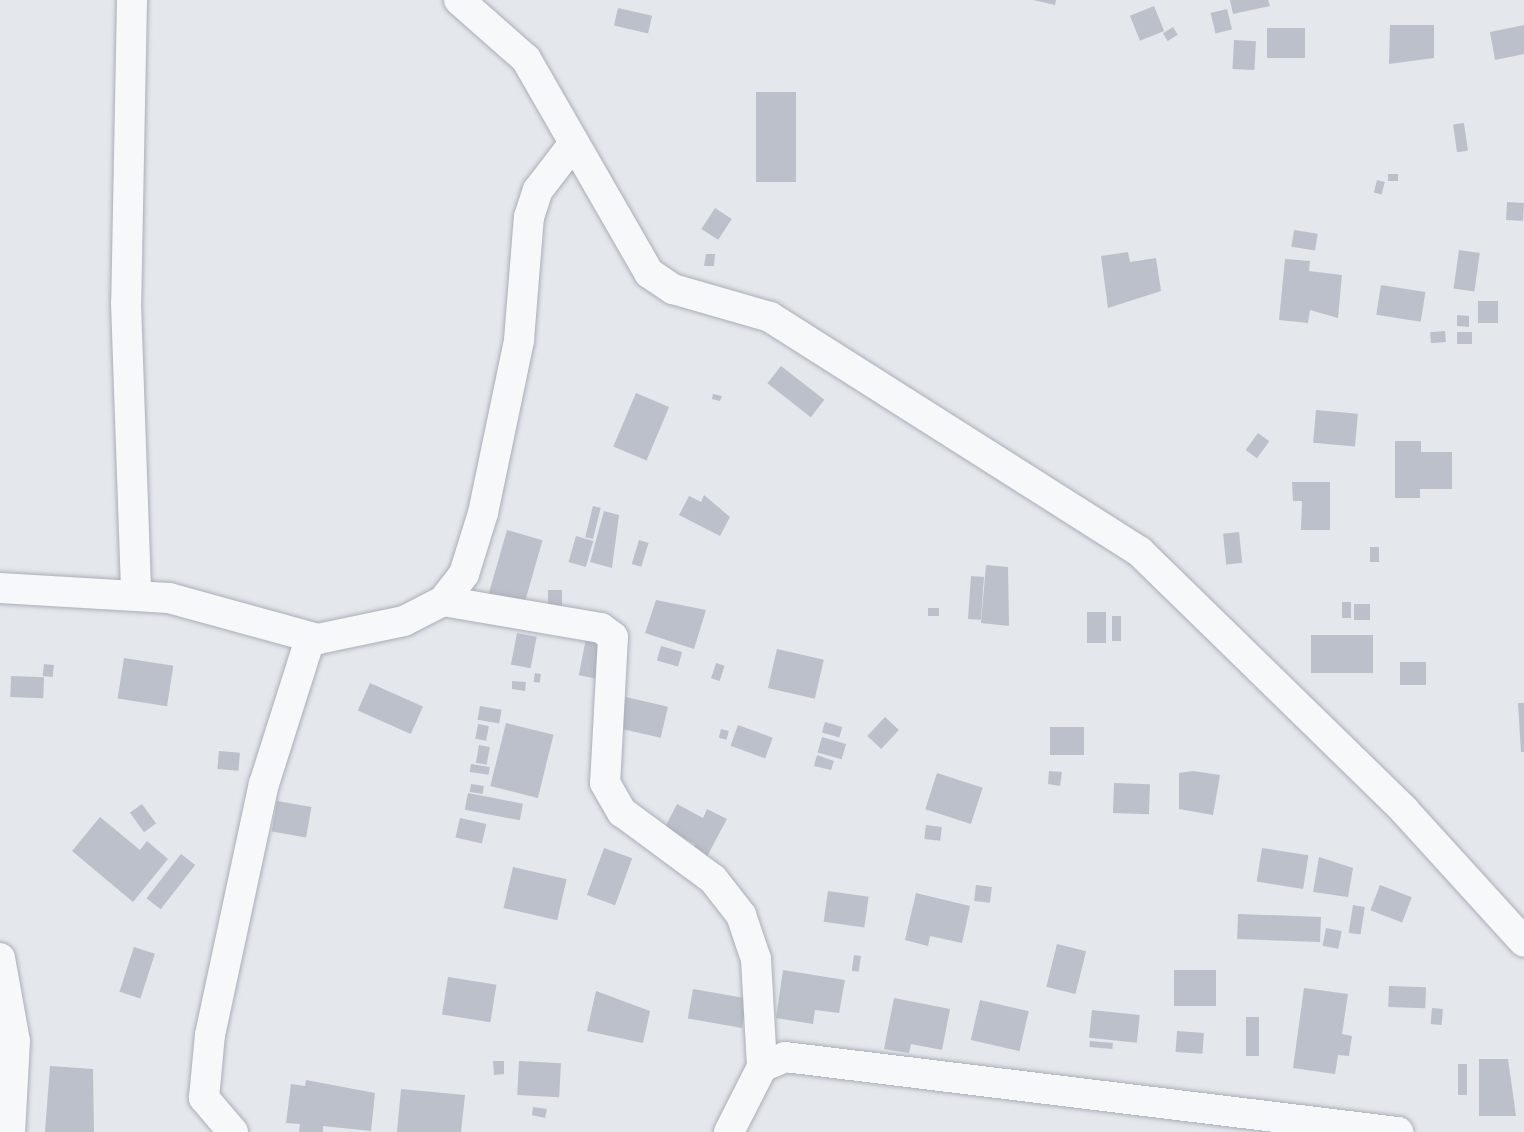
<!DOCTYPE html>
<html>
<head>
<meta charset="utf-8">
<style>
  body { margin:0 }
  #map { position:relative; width:1524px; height:1132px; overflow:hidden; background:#e4e7ec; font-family:Lato,sans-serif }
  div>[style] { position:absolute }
  .building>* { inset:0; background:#bbc0ca; transform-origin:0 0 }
  .roads { filter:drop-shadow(0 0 2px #a9aeb7) drop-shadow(0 0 2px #a9aeb7) }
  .minor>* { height:30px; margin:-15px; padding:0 15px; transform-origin:15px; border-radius:15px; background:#f7f8fa }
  span { translate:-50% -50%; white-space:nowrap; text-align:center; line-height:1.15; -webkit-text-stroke:5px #f4f6f9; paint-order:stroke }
</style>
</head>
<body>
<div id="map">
  <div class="building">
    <div style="clip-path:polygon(1033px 0,1056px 0,1055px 5px)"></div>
    <div style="clip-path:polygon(1230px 0,1268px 0,1270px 6px,1233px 14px)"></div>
    <div style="left:1154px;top:6px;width:27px;height:26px;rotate:68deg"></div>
    <div style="left:618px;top:8px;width:35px;height:18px;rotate:13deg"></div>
    <div style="left:1227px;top:9px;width:21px;height:17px;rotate:76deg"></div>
    <div style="clip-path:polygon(1390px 25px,1434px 25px,1434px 58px,1389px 64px)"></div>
    <div style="clip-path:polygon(1524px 25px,1524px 54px,1495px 60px,1490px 32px)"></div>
    <div style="left:1173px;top:27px;width:9px;height:12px;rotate:58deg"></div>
    <div style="left:1305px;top:28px;width:30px;height:38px;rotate:90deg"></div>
    <div style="left:1234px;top:40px;width:22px;height:29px;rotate:3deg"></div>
    <div style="left:756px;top:92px;width:40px;height:90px"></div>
    <div style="left:1464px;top:123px;width:28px;height:11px;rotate:82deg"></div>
    <div style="left:1388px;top:174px;width:10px;height:7px"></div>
    <div style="left:1377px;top:180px;width:8px;height:13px;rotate:14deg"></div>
    <div style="left:1507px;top:202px;width:17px;height:18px;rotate:3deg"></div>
    <div style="left:715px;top:208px;width:20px;height:25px;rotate:33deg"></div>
    <div style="left:1294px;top:230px;width:24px;height:17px;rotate:9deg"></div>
    <div style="left:1459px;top:250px;width:21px;height:39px;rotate:8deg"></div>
    <div style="clip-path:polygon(1128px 252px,1130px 262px,1156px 258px,1161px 291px,1108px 308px,1101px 256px)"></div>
    <div style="clip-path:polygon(706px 254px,715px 254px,714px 266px,704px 266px)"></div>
    <div style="clip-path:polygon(1285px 259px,1310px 261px,1309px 271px,1342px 275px,1338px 318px,1310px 310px,1308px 323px,1279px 320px)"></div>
    <div style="left:1381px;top:285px;width:45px;height:30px;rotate:9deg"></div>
    <div style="left:1478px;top:301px;width:20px;height:22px"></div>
    <div style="clip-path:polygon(1457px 315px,1469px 316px,1469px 327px,1457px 326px)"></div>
    <div style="left:1445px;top:331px;width:11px;height:15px;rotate:85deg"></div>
    <div style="left:1457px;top:332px;width:15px;height:12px"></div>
    <div style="left:781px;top:366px;width:55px;height:22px;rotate:38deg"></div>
    <div style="left:636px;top:393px;width:36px;height:58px;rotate:23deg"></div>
    <div style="clip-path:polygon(713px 394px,722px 396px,720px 401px,712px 399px)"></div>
    <div style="left:1316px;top:410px;width:42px;height:33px;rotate:5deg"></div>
    <div style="left:1258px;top:433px;width:14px;height:21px;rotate:36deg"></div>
    <div style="clip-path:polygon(1395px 441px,1421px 441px,1421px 452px,1452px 452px,1452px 489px,1420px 489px,1420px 498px,1395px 498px)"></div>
    <div style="clip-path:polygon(1292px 482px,1330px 482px,1330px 530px,1301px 530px,1302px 501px,1293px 501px)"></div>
    <div style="clip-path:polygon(704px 495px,730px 517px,720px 536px,679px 515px,689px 496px,701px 502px)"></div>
    <div style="left:593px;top:506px;width:8px;height:32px;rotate:14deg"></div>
    <div style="clip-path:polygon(604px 511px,619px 515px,612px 568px,590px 562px)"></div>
    <div style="left:507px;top:530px;width:37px;height:70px;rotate:16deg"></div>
    <div style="left:1239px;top:532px;width:31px;height:16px;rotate:84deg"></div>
    <div style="left:576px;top:536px;width:18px;height:27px;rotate:16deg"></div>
    <div style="left:639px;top:540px;width:10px;height:25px;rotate:17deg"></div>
    <div style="left:1370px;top:547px;width:9px;height:15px"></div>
    <div style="clip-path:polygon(986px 565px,1008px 567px,1009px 626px,981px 623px)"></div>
    <div style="left:971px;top:576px;width:13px;height:43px;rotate:4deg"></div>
    <div style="left:548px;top:590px;width:14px;height:16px"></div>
    <div style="clip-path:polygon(656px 600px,706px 610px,694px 649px,645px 633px)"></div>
    <div style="left:1342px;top:602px;width:9px;height:16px"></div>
    <div style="left:1354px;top:604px;width:16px;height:16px"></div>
    <div style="left:928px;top:608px;width:11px;height:8px"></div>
    <div style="left:1087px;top:612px;width:19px;height:31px"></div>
    <div style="left:1112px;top:616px;width:9px;height:25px"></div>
    <div style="left:517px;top:633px;width:20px;height:32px;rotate:11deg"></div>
    <div style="left:587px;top:633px;width:21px;height:43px;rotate:11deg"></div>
    <div style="left:1373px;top:635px;width:38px;height:62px;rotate:90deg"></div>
    <div style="left:661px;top:646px;width:22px;height:15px;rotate:16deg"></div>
    <div style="left:777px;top:649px;width:48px;height:40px;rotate:13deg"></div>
    <div style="left:124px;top:658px;width:50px;height:41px;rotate:9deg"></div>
    <div style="left:1426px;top:662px;width:23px;height:26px;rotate:90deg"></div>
    <div style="left:716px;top:663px;width:9px;height:16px;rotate:18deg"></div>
    <div style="left:44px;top:664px;width:10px;height:12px;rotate:6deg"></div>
    <div style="left:535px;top:673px;width:6px;height:9px;rotate:9deg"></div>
    <div style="left:11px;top:676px;width:33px;height:21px;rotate:2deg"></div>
    <div style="clip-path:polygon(512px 681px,526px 682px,525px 691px,512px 689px)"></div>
    <div style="left:370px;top:683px;width:58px;height:30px;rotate:24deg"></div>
    <div style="left:626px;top:697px;width:43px;height:32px;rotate:13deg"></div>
    <div style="clip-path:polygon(1518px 703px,1524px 703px,1524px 752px,1521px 752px)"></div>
    <div style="left:480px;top:706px;width:22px;height:14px;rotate:10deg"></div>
    <div style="left:885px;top:717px;width:19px;height:26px;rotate:43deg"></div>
    <div style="left:825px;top:722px;width:18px;height:11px;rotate:16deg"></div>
    <div style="left:506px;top:723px;width:49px;height:65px;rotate:14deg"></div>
    <div style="left:478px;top:724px;width:11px;height:15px;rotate:10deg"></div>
    <div style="left:738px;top:725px;width:37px;height:22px;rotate:20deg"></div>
    <div style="left:1050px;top:727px;width:34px;height:28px"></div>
    <div style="left:721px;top:729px;width:8px;height:9px;rotate:14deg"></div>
    <div style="left:822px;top:737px;width:25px;height:16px;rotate:16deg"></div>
    <div style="left:479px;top:745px;width:11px;height:18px;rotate:10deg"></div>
    <div style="left:219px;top:751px;width:21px;height:18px;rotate:5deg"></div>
    <div style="clip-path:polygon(817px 755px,834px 761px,831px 770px,814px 766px)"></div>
    <div style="left:471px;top:764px;width:19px;height:8px;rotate:9deg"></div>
    <div style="clip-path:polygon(1049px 771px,1062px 772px,1060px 786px,1048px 784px)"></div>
    <div style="clip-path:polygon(1193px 771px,1220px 775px,1213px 815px,1179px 809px,1179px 773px)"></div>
    <div style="left:937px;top:773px;width:48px;height:38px;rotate:18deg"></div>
    <div style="left:1114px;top:783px;width:36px;height:30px;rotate:2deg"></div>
    <div style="left:471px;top:784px;width:13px;height:8px;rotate:9deg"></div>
    <div style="left:468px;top:793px;width:56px;height:17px;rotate:11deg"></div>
    <div style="left:277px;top:801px;width:35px;height:31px;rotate:10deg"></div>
    <div style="left:142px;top:804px;width:24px;height:15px;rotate:54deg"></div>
    <div style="clip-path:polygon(677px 804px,703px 818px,707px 809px,727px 819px,704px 862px,690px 855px,695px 844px,664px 829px)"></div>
    <div style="clip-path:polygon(100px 817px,140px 850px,147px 841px,168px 859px,133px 902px,72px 851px)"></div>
    <div style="left:460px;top:818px;width:27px;height:20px;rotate:13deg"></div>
    <div style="left:926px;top:825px;width:16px;height:14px;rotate:7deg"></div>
    <div style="left:604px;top:848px;width:30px;height:50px;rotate:20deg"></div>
    <div style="left:1262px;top:848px;width:47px;height:34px;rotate:9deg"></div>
    <div style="left:181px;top:854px;width:18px;height:56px;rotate:38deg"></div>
    <div style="clip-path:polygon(1319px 857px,1353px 868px,1348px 897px,1313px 892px)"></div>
    <div style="left:513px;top:867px;width:55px;height:42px;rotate:13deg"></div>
    <div style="left:976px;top:885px;width:16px;height:16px;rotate:7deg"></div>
    <div style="left:1380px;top:885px;width:34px;height:27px;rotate:21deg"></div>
    <div style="left:828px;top:891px;width:41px;height:31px;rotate:8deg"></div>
    <div style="clip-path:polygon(916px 893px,970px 906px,962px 943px,930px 936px,928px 946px,905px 940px)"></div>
    <div style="left:1353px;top:905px;width:12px;height:28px;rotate:9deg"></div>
    <div style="left:1238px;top:914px;width:83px;height:25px;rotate:2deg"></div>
    <div style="left:1326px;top:928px;width:16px;height:18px;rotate:11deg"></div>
    <div style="left:1057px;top:944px;width:30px;height:44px;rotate:14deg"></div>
    <div style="left:134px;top:947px;width:22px;height:47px;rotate:18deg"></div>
    <div style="left:854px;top:955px;width:7px;height:16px;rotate:8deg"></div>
    <div style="clip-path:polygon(783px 970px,845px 980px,839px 1013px,815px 1010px,813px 1024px,776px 1018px)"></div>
    <div style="left:1174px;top:970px;width:42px;height:36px"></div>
    <div style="left:448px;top:977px;width:49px;height:38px;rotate:9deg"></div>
    <div style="left:1389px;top:986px;width:37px;height:21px;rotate:2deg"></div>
    <div style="clip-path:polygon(1304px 988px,1348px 994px,1342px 1034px,1352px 1036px,1349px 1056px,1338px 1055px,1335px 1074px,1293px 1068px)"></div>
    <div style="left:693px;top:989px;width:55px;height:30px;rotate:10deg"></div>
    <div style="clip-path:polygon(596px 991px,650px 1011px,643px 1043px,587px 1031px)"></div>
    <div style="clip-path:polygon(894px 998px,950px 1009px,942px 1050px,911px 1044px,909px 1053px,884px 1049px)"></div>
    <div style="left:980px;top:1000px;width:50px;height:41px;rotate:13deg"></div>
    <div style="left:1432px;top:1008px;width:11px;height:16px;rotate:5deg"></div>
    <div style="left:1092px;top:1010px;width:48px;height:28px;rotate:6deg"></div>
    <div style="left:1246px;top:1017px;width:13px;height:39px"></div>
    <div style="left:1177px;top:1031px;width:27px;height:21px;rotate:4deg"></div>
    <div style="left:1090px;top:1041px;width:23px;height:6px;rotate:5deg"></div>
    <div style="clip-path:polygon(1479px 1059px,1508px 1059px,1516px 1116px,1479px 1116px)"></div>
    <div style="clip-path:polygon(493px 1061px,504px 1061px,504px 1074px,494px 1075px)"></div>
    <div style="left:519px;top:1061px;width:42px;height:34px;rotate:3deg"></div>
    <div style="left:1458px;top:1064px;width:9px;height:31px"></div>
    <div style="clip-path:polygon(50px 1066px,93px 1069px,94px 1132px,45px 1132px)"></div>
    <div style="clip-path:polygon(306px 1080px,375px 1093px,371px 1131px,323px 1126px,323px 1132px,299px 1132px,300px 1124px,286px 1123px,291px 1084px,305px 1086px)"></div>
    <div style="clip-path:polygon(401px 1089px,465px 1095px,461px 1132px,397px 1132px)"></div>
    <div style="clip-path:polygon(533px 1107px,547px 1109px,545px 1118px,532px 1115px)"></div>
  </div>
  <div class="roads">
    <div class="minor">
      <div style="left:132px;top:0;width:303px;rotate:91.1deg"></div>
      <div style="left:126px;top:303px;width:293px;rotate:88deg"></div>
      <div style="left:459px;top:0;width:89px;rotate:41.4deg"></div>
      <div style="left:526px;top:59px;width:247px;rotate:60.1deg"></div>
      <div style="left:649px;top:273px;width:29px;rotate:34deg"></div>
      <div style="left:673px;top:289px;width:101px;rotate:16.1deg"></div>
      <div style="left:770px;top:317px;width:438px;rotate:32.4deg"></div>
      <div style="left:1140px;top:552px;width:369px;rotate:44.3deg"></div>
      <div style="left:1404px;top:810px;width:178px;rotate:47.7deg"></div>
      <div style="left:0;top:588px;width:169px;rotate:3.4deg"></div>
      <div style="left:169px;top:598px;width:155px;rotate:15.4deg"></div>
      <div style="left:318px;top:639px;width:88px;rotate:-11.8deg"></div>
      <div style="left:404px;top:621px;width:44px;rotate:-27.1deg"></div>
      <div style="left:443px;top:601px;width:34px;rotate:-52deg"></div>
      <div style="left:464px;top:574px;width:64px;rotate:-72.7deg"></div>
      <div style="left:483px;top:513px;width:177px;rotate:-78.2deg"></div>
      <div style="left:519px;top:340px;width:123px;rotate:-85.4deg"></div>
      <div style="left:529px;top:217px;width:28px;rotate:-72deg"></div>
      <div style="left:538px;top:190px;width:59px;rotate:-52.5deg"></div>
      <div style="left:443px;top:601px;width:160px;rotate:9.7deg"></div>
      <div style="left:601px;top:628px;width:15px;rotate:37deg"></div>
      <div style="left:613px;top:637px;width:146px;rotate:93.1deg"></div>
      <div style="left:605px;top:783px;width:34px;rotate:60deg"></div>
      <div style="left:622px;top:812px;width:113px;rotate:36.4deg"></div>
      <div style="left:713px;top:879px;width:46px;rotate:52.1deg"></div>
      <div style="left:741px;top:915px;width:46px;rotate:71.2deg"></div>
      <div style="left:756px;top:959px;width:108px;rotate:86.8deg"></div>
      <div style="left:0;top:958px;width:84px;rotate:79.8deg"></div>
      <div style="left:15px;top:1041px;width:91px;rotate:93.1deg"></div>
      <div style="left:233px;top:1132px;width:45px;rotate:-130.5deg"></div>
      <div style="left:204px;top:1098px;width:63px;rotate:-84.6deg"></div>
      <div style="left:210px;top:1035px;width:257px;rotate:-77.9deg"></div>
      <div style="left:264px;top:784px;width:152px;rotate:-72.4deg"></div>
      <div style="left:729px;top:1132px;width:73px;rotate:-63.1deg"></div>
      <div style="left:762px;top:1067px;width:25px;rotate:-23deg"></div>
      <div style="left:785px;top:1057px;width:618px;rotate:6.98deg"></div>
    </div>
  </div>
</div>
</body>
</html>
